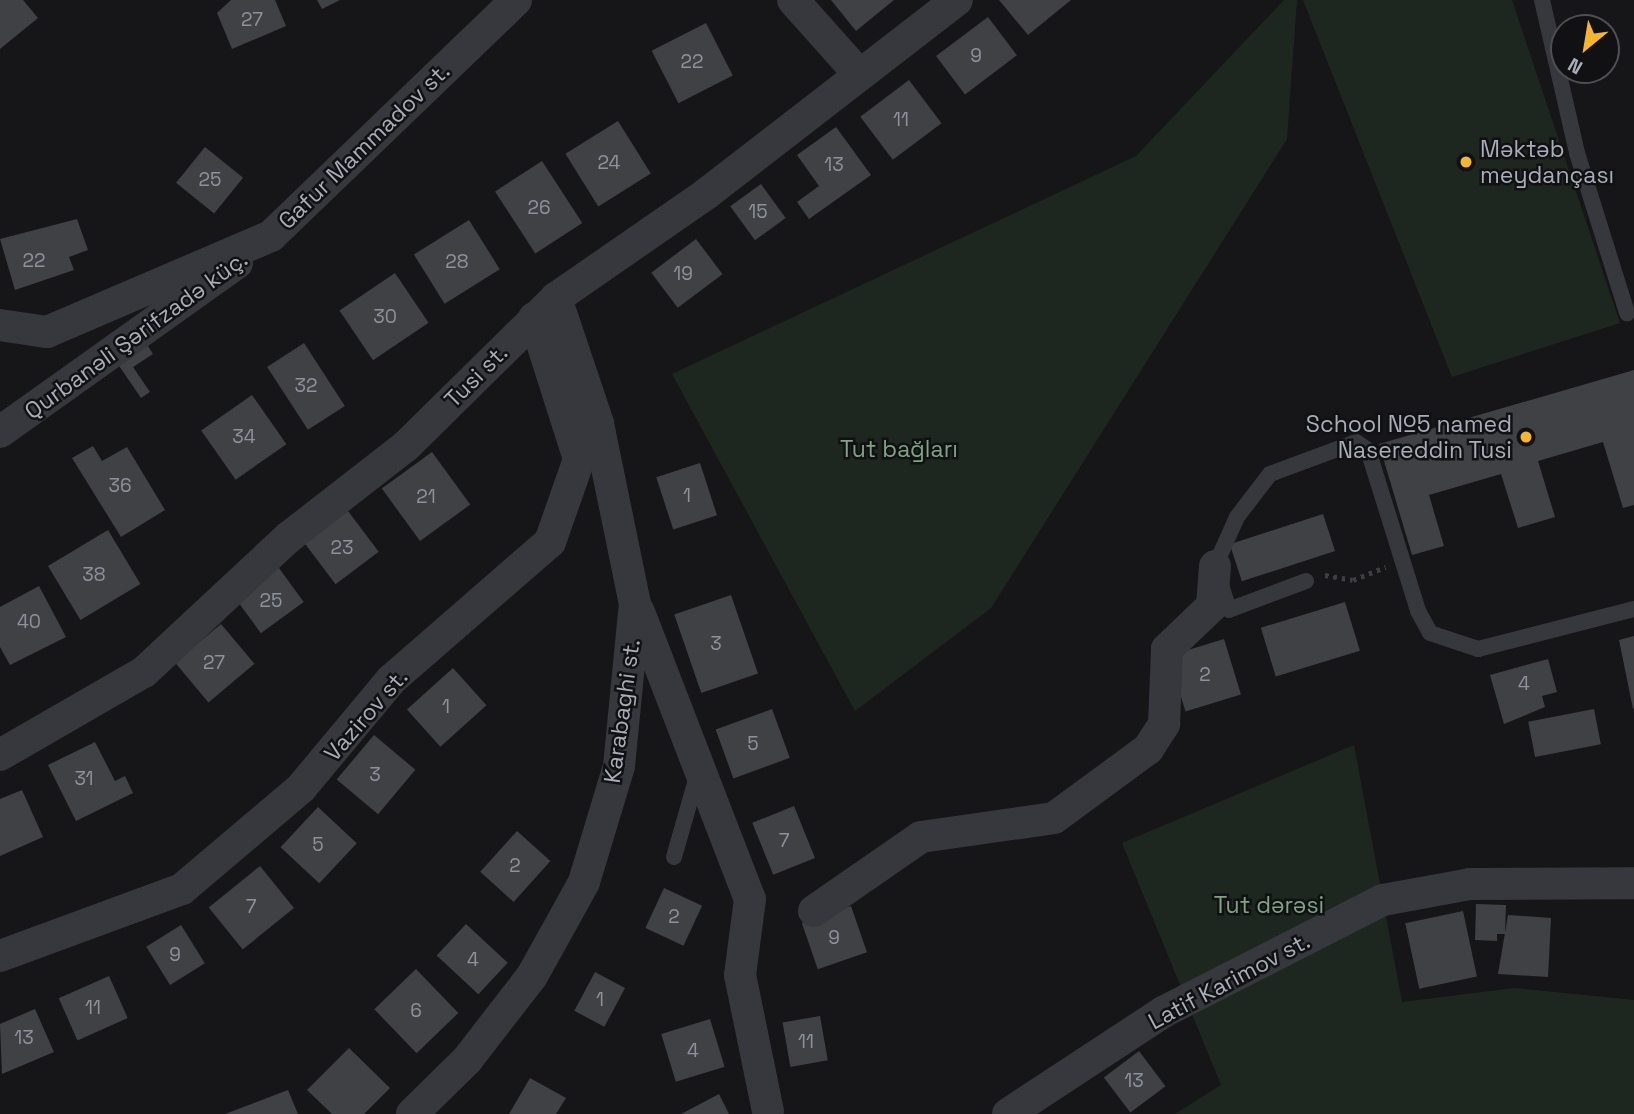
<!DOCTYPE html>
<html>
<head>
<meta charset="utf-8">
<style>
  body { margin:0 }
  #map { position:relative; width:1634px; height:1114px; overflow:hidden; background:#161618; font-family:"Space Grotesk",sans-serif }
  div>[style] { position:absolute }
  .green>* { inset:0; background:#1e271f }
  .building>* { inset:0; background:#404145; transform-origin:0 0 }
  .path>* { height:4.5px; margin-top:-2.25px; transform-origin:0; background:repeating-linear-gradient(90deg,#3d3f45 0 3.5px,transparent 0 8.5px) }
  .service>* { height:16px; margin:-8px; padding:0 8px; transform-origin:8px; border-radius:8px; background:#37383d }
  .minor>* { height:32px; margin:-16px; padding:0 16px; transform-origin:16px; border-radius:16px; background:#37383d }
  .dots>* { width:19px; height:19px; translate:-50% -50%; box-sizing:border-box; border:4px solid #111113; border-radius:50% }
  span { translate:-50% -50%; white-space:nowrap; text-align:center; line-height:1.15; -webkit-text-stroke:5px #111113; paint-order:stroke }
  .number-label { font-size:19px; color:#8e929c }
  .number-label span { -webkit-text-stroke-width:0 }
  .street-label { font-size:23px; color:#a8adb9 }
  .poi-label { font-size:23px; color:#a8adb9 }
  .left { translate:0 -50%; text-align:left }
  .right { translate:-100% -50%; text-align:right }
  .park-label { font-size:23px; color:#7fa481 }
  .north { position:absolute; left:1550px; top:14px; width:70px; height:70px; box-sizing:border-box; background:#111113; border:2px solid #4d4f55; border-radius:50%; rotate:210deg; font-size:19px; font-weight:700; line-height:28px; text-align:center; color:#a8adb9 }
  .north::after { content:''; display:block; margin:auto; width:24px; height:32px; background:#f6b530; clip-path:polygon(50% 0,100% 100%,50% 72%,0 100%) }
</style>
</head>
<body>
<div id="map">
  <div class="green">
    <div style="clip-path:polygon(1284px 0,1297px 0,1287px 139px,991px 608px,855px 711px,672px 374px,1136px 156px)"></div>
    <div style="clip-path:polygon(1303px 0,1512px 0,1620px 323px,1452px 377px)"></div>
    <div style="clip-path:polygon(1354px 745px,1402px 1002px,1514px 988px,1634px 1000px,1634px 1114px,1175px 1114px,1221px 1085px,1122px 843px)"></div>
  </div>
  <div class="building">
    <div style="clip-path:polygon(0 0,23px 0,38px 18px,0 49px)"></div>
    <div style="clip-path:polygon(231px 0,275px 0,286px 26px,232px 49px,217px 13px)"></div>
    <div style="clip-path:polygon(317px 0,340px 0,322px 9px)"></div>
    <div style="clip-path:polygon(831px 0,894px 0,856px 31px)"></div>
    <div style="clip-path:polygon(999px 0,1071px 0,1028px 35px)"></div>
    <div style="left:988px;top:17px;width:48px;height:65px;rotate:53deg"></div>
    <div style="left:706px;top:23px;width:59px;height:61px;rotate:63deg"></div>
    <div style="left:909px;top:80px;width:54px;height:61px;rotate:53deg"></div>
    <div style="left:618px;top:121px;width:62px;height:62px;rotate:58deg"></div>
    <div style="clip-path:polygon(836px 127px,871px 175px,809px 219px,797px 202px,819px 186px,797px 155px)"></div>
    <div style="left:205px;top:147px;width:49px;height:46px;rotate:39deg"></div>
    <div style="left:542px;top:161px;width:74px;height:56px;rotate:57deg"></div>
    <div style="left:761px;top:184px;width:42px;height:38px;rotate:54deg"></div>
    <div style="clip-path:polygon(77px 219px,88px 250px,69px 257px,74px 270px,15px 290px,0 239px)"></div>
    <div style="left:469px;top:220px;width:58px;height:65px;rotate:58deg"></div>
    <div style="left:696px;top:239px;width:44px;height:56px;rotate:53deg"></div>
    <div style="left:395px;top:273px;width:60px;height:67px;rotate:56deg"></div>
    <div style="clip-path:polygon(144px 340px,153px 354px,133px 367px,150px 392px,141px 398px,115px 360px)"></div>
    <div style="left:304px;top:343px;width:75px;height:44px;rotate:57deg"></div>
    <div style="clip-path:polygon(1634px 370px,1634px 505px,1623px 508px,1603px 442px,1538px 461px,1555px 517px,1518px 528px,1501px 474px,1429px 495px,1444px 546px,1412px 555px,1379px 444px)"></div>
    <div style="left:252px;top:395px;width:60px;height:62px;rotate:55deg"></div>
    <div style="clip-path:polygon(93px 446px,102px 461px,127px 447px,165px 510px,121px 537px,72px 458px)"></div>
    <div style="left:432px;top:452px;width:65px;height:62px;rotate:54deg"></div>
    <div style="left:700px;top:463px;width:55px;height:46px;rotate:72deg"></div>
    <div style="left:348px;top:511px;width:51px;height:54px;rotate:53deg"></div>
    <div style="left:1323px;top:514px;width:39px;height:98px;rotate:72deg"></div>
    <div style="left:108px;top:530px;width:63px;height:70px;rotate:59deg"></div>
    <div style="left:279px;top:568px;width:42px;height:53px;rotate:54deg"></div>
    <div style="clip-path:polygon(39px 586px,66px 637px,10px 665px,0 647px,0 607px)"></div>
    <div style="left:731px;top:595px;width:83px;height:60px;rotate:71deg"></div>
    <div style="left:1345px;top:602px;width:51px;height:88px;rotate:73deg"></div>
    <div style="left:221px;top:624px;width:52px;height:60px;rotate:50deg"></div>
    <div style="clip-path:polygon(1634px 636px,1634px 708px,1633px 709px,1619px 640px)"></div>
    <div style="left:1224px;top:639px;width:58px;height:58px;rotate:73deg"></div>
    <div style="clip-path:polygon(1548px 659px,1557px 692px,1542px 696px,1545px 707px,1504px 724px,1490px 675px)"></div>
    <div style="left:453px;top:668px;width:50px;height:62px;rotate:48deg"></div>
    <div style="left:772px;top:709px;width:52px;height:60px;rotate:70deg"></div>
    <div style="left:1594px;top:709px;width:36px;height:67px;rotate:79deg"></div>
    <div style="left:374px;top:735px;width:54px;height:58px;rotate:40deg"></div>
    <div style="clip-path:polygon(95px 742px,115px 781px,125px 776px,133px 793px,76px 821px,48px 765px)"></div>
    <div style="clip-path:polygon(22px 790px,43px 837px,0 856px,0 799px)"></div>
    <div style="left:794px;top:806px;width:56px;height:45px;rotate:68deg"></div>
    <div style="left:318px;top:807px;width:53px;height:55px;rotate:43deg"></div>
    <div style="left:517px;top:831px;width:45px;height:55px;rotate:42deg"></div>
    <div style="left:260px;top:866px;width:54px;height:66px;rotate:51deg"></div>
    <div style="left:664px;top:888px;width:42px;height:44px;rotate:25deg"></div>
    <div style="clip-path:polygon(1476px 904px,1506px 905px,1505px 934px,1497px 934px,1497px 941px,1475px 940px)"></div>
    <div style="left:851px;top:906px;width:49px;height:52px;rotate:71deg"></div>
    <div style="left:1463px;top:911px;width:67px;height:59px;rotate:78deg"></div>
    <div style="clip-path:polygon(1508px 915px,1551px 918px,1548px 977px,1498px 974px)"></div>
    <div style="left:466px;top:924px;width:57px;height:43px;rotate:43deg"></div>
    <div style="left:181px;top:925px;width:45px;height:41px;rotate:58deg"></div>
    <div style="left:416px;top:969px;width:61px;height:58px;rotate:46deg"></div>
    <div style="left:595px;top:972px;width:34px;height:44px;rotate:28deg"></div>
    <div style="left:109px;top:976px;width:46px;height:55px;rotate:66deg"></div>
    <div style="clip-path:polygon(35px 1009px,54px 1052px,2px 1074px,0 1024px)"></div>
    <div style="left:820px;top:1016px;width:45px;height:38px;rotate:80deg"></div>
    <div style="left:710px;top:1019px;width:50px;height:51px;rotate:73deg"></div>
    <div style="clip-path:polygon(349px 1048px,390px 1088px,364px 1114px,332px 1114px,307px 1090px)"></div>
    <div style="left:1139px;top:1051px;width:44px;height:44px;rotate:53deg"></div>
    <div style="clip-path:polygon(530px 1078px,566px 1098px,556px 1114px,509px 1114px)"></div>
    <div style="clip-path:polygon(288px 1090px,298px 1114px,225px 1114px)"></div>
    <div style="clip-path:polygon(719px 1094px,729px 1114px,681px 1114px)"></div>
  </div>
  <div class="path">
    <div style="left:1325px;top:575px;width:28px;rotate:10deg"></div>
    <div style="left:1353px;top:580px;width:35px;rotate:-22deg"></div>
  </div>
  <div class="service">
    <div style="left:1542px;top:0;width:157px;rotate:77.1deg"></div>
    <div style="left:1577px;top:153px;width:168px;rotate:72.6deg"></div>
    <div style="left:1306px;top:581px;width:82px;rotate:159.4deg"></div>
    <div style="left:1229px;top:610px;width:46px;rotate:-107.7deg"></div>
    <div style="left:1215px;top:566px;width:54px;rotate:-65.8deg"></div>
    <div style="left:1237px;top:517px;width:54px;rotate:-52.5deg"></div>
    <div style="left:1270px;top:474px;width:92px;rotate:-20.4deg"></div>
    <div style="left:1356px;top:442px;width:14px;rotate:34deg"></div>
    <div style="left:1368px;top:450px;width:169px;rotate:72.7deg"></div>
    <div style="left:1418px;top:611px;width:25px;rotate:61deg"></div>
    <div style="left:1430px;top:633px;width:51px;rotate:18.4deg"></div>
    <div style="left:1478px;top:649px;width:161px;rotate:-14.4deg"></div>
    <div style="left:674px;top:857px;width:87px;rotate:-74.1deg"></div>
  </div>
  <div class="minor">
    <div style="left:793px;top:0;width:99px;rotate:48.3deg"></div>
    <div style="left:0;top:325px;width:48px;rotate:8.5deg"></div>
    <div style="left:47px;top:332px;width:244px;rotate:-23.2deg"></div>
    <div style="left:271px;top:236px;width:340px;rotate:-43.9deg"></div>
    <div style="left:0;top:432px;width:291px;rotate:-35.5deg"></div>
    <div style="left:639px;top:612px;width:308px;rotate:68.9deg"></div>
    <div style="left:750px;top:899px;width:77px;rotate:97.5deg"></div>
    <div style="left:740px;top:975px;width:139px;rotate:78.4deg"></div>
    <div style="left:0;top:755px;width:166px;rotate:-30deg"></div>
    <div style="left:144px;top:672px;width:198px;rotate:-43deg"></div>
    <div style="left:289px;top:537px;width:148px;rotate:-37.9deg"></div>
    <div style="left:406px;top:446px;width:211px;rotate:-44.6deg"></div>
    <div style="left:556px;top:298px;width:183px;rotate:-34.7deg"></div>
    <div style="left:706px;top:194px;width:317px;rotate:-37.7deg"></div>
    <div style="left:814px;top:911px;width:130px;rotate:-34.7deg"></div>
    <div style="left:921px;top:837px;width:134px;rotate:-8.1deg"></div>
    <div style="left:1054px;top:818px;width:117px;rotate:-36.3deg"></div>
    <div style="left:1148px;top:749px;width:30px;rotate:-57deg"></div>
    <div style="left:1164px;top:724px;width:75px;rotate:-87.7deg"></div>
    <div style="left:1167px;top:649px;width:62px;rotate:-43.7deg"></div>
    <div style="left:1212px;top:606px;width:40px;rotate:-85.7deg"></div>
    <div style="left:0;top:956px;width:194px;rotate:-20.2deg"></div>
    <div style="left:182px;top:889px;width:156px;rotate:-40.3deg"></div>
    <div style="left:301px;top:788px;width:141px;rotate:-50.2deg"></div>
    <div style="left:391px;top:680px;width:211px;rotate:-41deg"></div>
    <div style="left:550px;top:542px;width:88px;rotate:-70.7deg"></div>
    <div style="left:579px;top:459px;width:148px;rotate:-107.7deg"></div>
    <div style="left:412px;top:1114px;width:77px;rotate:-44.5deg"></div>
    <div style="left:467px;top:1060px;width:106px;rotate:-52.3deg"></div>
    <div style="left:532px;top:976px;width:107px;rotate:-61deg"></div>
    <div style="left:584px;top:882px;width:121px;rotate:-73.2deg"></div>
    <div style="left:619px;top:766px;width:163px;rotate:-84.4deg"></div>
    <div style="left:635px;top:604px;width:185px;rotate:-101.6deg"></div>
    <div style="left:598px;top:423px;width:132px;rotate:-108.6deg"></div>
    <div style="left:1008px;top:1114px;width:186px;rotate:-33.3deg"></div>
    <div style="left:1163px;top:1012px;width:247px;rotate:-27deg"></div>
    <div style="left:1383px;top:900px;width:88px;rotate:-10.4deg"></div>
    <div style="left:1470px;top:884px;width:164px;rotate:-0.3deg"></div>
  </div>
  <div class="dots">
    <div style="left:1466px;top:162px;background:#f6b530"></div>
    <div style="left:1526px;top:437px;background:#f6b530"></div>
  </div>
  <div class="number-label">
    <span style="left:252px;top:20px">27</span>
    <span style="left:976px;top:56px">9</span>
    <span style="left:692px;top:62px">22</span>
    <span style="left:901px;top:120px">11</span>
    <span style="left:609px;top:163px">24</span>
    <span style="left:834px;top:165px">13</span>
    <span style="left:210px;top:180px">25</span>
    <span style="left:539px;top:208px">26</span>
    <span style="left:758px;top:212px">15</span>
    <span style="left:34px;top:261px">22</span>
    <span style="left:457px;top:262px">28</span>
    <span style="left:683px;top:274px">19</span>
    <span style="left:385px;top:317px">30</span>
    <span style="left:306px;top:386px">32</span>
    <span style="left:244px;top:437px">34</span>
    <span style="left:120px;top:486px">36</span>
    <span style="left:687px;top:496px">1</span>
    <span style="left:426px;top:497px">21</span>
    <span style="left:342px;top:548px">23</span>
    <span style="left:94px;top:575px">38</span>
    <span style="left:271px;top:601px">25</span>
    <span style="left:29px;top:622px">40</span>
    <span style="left:716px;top:644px">3</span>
    <span style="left:214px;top:663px">27</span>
    <span style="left:1205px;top:675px">2</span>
    <span style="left:1524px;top:684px">4</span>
    <span style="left:446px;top:707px">1</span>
    <span style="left:753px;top:744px">5</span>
    <span style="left:375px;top:775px">3</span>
    <span style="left:84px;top:779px">31</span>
    <span style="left:784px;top:841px">7</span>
    <span style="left:318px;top:845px">5</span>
    <span style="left:515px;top:866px">2</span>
    <span style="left:251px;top:907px">7</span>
    <span style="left:674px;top:917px">2</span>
    <span style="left:834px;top:938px">9</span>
    <span style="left:175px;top:955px">9</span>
    <span style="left:473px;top:960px">4</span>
    <span style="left:600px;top:1000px">1</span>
    <span style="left:93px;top:1008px">11</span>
    <span style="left:416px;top:1011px">6</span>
    <span style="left:24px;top:1038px">13</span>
    <span style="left:806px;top:1042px">11</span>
    <span style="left:693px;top:1051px">4</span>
    <span style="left:1134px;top:1081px">13</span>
  </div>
  <div class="street-label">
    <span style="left:364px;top:146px;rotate:-44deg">Gafur Mammadov st.</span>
    <span style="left:136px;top:335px;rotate:-36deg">Qurbanəli Şərifzadə küç.</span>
    <span style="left:476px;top:376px;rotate:-45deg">Tusi st.</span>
    <span style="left:622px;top:711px;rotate:-82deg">Karabaghi st.</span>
    <span style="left:366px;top:715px;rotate:-49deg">Vazirov st.</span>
    <span style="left:1229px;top:981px;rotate:-28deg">Latif Karimov st.</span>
  </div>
  <div class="poi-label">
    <span class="left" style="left:1480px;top:162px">Məktəb<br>meydançası</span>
    <span class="right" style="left:1512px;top:437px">School №5 named<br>Nasereddin Tusi</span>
  </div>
  <div class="park-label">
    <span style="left:899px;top:449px">Tut bağları</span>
    <span style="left:1269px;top:905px">Tut dərəsi</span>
  </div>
  <div class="north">N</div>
</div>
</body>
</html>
